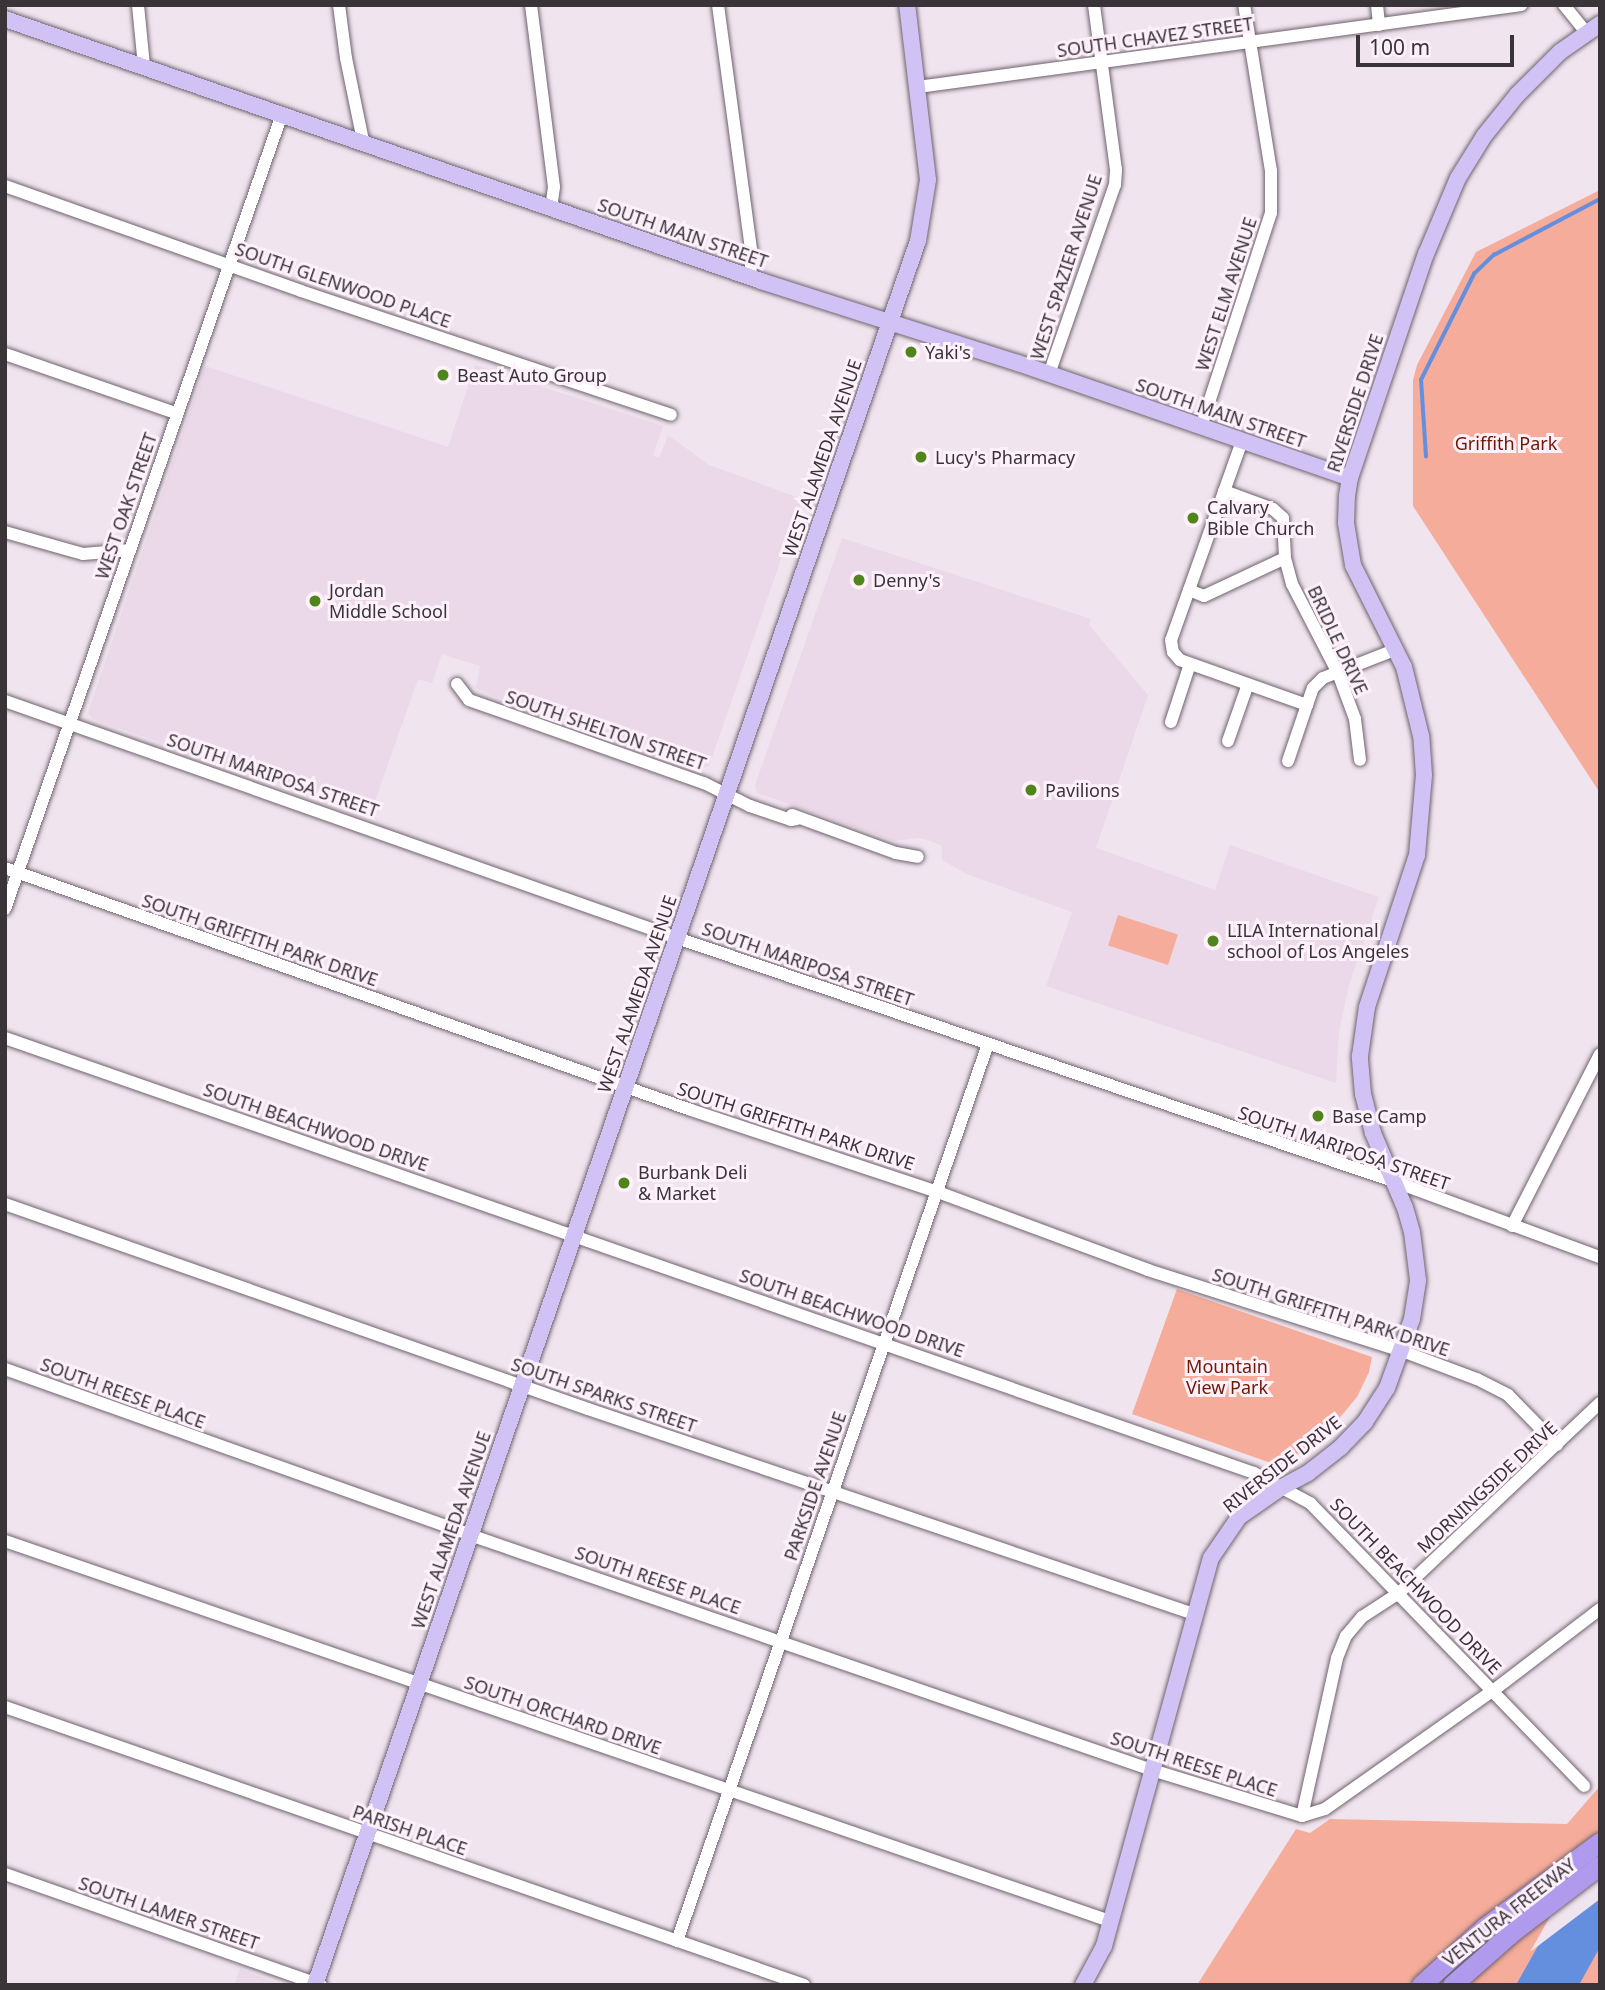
<!DOCTYPE html>
<html>
<head>
<meta charset="utf-8">
<style>
  body { margin:0 }
  #map { position:relative; width:1605px; height:1990px; overflow:hidden; background:#f0e4ef; font-family:"Noto Sans",sans-serif }
  div>[style] { position:absolute }
  .built>* { inset:0; background:#ebd8e9 }
  .green>* { inset:0; background:#f6ac9a; transform-origin:0 0 }
  .water>* { inset:0; background:#648ede }
  .pier>* { inset:0; background:#f0e4ef }
  .stream>* { height:3.5px; margin:-1.75px; padding:0 1.75px; transform-origin:1.75px; border-radius:1.75px; background:#648ede }
  .roads { filter:drop-shadow(0 0 2px #6e636d) drop-shadow(0 0 2px #6e636d) }
  .minor>* { height:12px; margin:-6px; padding:0 6px; transform-origin:6px; border-radius:6px; background:#fff }
  .major>* { height:16px; margin:-8px; padding:0 8px; transform-origin:8px; border-radius:8px; background:#d0c2f4 }
  .highway>* { height:19px; margin:-9.5px; padding:0 9.5px; transform-origin:9.5px; border-radius:9.5px; background:#b09aed }
  .dots>* { width:19px; height:19px; translate:-50% -50%; box-sizing:border-box; border:4px solid #fef1fc; border-radius:50% }
  span { translate:-50% -50%; white-space:nowrap; text-align:center; line-height:1.15; -webkit-text-stroke:6px #fef1fc; paint-order:stroke }
  .street-label { font-size:18px; color:#393438 }
  .poi-label { font-size:18px; color:#393438 }
  .left { translate:0 -50%; text-align:left }
  .park-label { font-size:18px; color:#711700 }
  .frame { position:absolute; inset:0; border:7px solid #393438; pointer-events:none }
  .scale { position:absolute; left:1356px; top:35px; width:158px; height:32px; box-sizing:border-box; border:4px solid #393438; border-top:0; padding-left:9px; font-size:21px; line-height:24px; white-space:nowrap; color:#393438; -webkit-text-stroke:5px #fef1fc; paint-order:stroke }
</style>
</head>
<body>
<div id="map">
  <div class="built">
    <div style="clip-path:polygon(475px 365px,663px 426px,653px 455px,659px 458px,668px 435px,709px 465px,802px 499px,709px 766px,702px 768px,494px 696px,476px 688px,480px 666px,442px 654px,432px 683px,418px 679px,370px 815px,93px 719px,88px 713px,205px 366px,448px 447px)"></div>
    <div style="clip-path:polygon(842px 538px,1091px 619px,1089px 625px,1148px 695px,1096px 848px,1215px 890px,1230px 845px,1379px 897px,1349px 985px,1339px 1032px,1336px 1083px,1046px 986px,1072px 912px,967px 874px,942px 860px,942px 846px,931px 841px,919px 838px,894px 841px,757px 793px,755px 785px)"></div>
    <div style="clip-path:polygon(240px 1969px,281px 1985px,282px 1985px,234px 1985px)"></div>
  </div>
  <div class="green">
    <div style="clip-path:polygon(1600px 190px,1600px 793px,1413px 506px,1413px 380px,1417px 365px,1476px 252px)"></div>
    <div style="left:1118px;top:915px;width:63px;height:32px;rotate:18deg"></div>
    <div style="clip-path:polygon(1177px 1289px,1372px 1357px,1369px 1372px,1357px 1397px,1321px 1440px,1282px 1464px,1271px 1463px,1132px 1414px)"></div>
    <div style="clip-path:polygon(1600px 1786px,1600px 1985px,1197px 1985px,1296px 1829px,1310px 1833px,1330px 1819px,1567px 1824px)"></div>
  </div>
  <div class="water">
    <div style="clip-path:polygon(1600px 1836px,1600px 1947px,1579px 1985px,1516px 1985px)"></div>
  </div>
  <div class="pier">
    <div style="clip-path:polygon(1600px 1832px,1600px 1899px,1530px 1952px,1597px 1834px)"></div>
  </div>
  <div class="stream">
    <div style="left:1426px;top:457px;width:77px;rotate:-93.7deg"></div>
    <div style="left:1421px;top:380px;width:119px;rotate:-63.4deg"></div>
    <div style="left:1474px;top:274px;width:28px;rotate:-44deg"></div>
    <div style="left:1494px;top:255px;width:120px;rotate:-27.8deg"></div>
  </div>
  <div class="roads">
    <div class="minor">
      <div style="left:138px;top:5px;width:61px;rotate:84.4deg"></div>
      <div style="left:339px;top:5px;width:53px;rotate:82.5deg"></div>
      <div style="left:346px;top:58px;width:85px;rotate:78.4deg"></div>
      <div style="left:531px;top:5px;width:183px;rotate:82.8deg"></div>
      <div style="left:554px;top:187px;width:21px;rotate:98deg"></div>
      <div style="left:718px;top:5px;width:253px;rotate:82.3deg"></div>
      <div style="left:752px;top:256px;width:20px;rotate:96deg"></div>
      <div style="left:1377px;top:5px;width:20px;rotate:84deg"></div>
      <div style="left:1564px;top:5px;width:36px;rotate:51deg"></div>
      <div style="left:918px;top:87px;width:609px;rotate:-7.74deg"></div>
      <div style="left:5px;top:186px;width:314px;rotate:19.5deg"></div>
      <div style="left:301px;top:291px;width:390px;rotate:18.5deg"></div>
      <div style="left:5px;top:354px;width:180px;rotate:19.1deg"></div>
      <div style="left:1049px;top:374px;width:200px;rotate:-70.8deg"></div>
      <div style="left:1115px;top:185px;width:15px;rotate:-86deg"></div>
      <div style="left:1116px;top:170px;width:166px;rotate:-97.6deg"></div>
      <div style="left:1201px;top:427px;width:225px;rotate:-71.9deg"></div>
      <div style="left:1271px;top:213px;width:42px;rotate:-90deg"></div>
      <div style="left:1271px;top:171px;width:168px;rotate:-99.2deg"></div>
      <div style="left:1242px;top:441px;width:211px;rotate:109.6deg"></div>
      <div style="left:1171px;top:640px;width:12px;rotate:81deg"></div>
      <div style="left:1173px;top:652px;width:11px;rotate:49deg"></div>
      <div style="left:1180px;top:660px;width:135px;rotate:19.5deg"></div>
      <div style="left:1307px;top:705px;width:18px;rotate:-71deg"></div>
      <div style="left:1313px;top:688px;width:14px;rotate:-45deg"></div>
      <div style="left:1323px;top:678px;width:79px;rotate:-21.4deg"></div>
      <div style="left:1224px;top:491px;width:52px;rotate:20.2deg"></div>
      <div style="left:1273px;top:509px;width:13px;rotate:42deg"></div>
      <div style="left:1283px;top:518px;width:40px;rotate:87.1deg"></div>
      <div style="left:1285px;top:558px;width:27px;rotate:75deg"></div>
      <div style="left:1292px;top:584px;width:100px;rotate:62.7deg"></div>
      <div style="left:1338px;top:673px;width:49px;rotate:69.7deg"></div>
      <div style="left:1355px;top:719px;width:41px;rotate:83deg"></div>
      <div style="left:5px;top:532px;width:81px;rotate:15.8deg"></div>
      <div style="left:83px;top:554px;width:47px;rotate:-4.9deg"></div>
      <div style="left:1189px;top:590px;width:16px;rotate:22deg"></div>
      <div style="left:1204px;top:596px;width:89px;rotate:-25.1deg"></div>
      <div style="left:457px;top:684px;width:20px;rotate:53deg"></div>
      <div style="left:469px;top:700px;width:249px;rotate:19.5deg"></div>
      <div style="left:704px;top:783px;width:51px;rotate:26.6deg"></div>
      <div style="left:750px;top:806px;width:43px;rotate:18.9deg"></div>
      <div style="left:791px;top:820px;width:6px;rotate:-9deg"></div>
      <div style="left:5px;top:701px;width:713px;rotate:19.43deg"></div>
      <div style="left:677px;top:938px;width:756px;rotate:18.75deg"></div>
      <div style="left:1393px;top:1181px;width:221px;rotate:20.2deg"></div>
      <div style="left:1171px;top:722px;width:61px;rotate:-71.9deg"></div>
      <div style="left:1228px;top:741px;width:60px;rotate:-70.7deg"></div>
      <div style="left:1288px;top:761px;width:59px;rotate:-71.3deg"></div>
      <div style="left:792px;top:815px;width:111px;rotate:20.1deg"></div>
      <div style="left:896px;top:853px;width:22px;rotate:10deg"></div>
      <div style="left:5px;top:868px;width:727px;rotate:19.43deg"></div>
      <div style="left:691px;top:1110px;width:257px;rotate:18.4deg"></div>
      <div style="left:935px;top:1191px;width:227px;rotate:20.3deg"></div>
      <div style="left:1148px;top:1270px;width:267px;rotate:17.7deg"></div>
      <div style="left:1402px;top:1351px;width:80px;rotate:20.5deg"></div>
      <div style="left:1477px;top:1379px;width:35px;rotate:27deg"></div>
      <div style="left:1508px;top:1395px;width:70px;rotate:45.6deg"></div>
      <div style="left:5px;top:909px;width:842px;rotate:-70.79deg"></div>
      <div style="left:5px;top:1038px;width:1323px;rotate:19.2deg"></div>
      <div style="left:1254px;top:1473px;width:64px;rotate:28.2deg"></div>
      <div style="left:1310px;top:1503px;width:394px;rotate:45.9deg"></div>
      <div style="left:5px;top:1204px;width:618px;rotate:19.37deg"></div>
      <div style="left:588px;top:1409px;width:640px;rotate:18.69deg"></div>
      <div style="left:1512px;top:1226px;width:193px;rotate:-62.9deg"></div>
      <div style="left:5px;top:1369px;width:494px;rotate:19.6deg"></div>
      <div style="left:470px;top:1535px;width:721px;rotate:19.01deg"></div>
      <div style="left:1152px;top:1770px;width:157px;rotate:17deg"></div>
      <div style="left:1302px;top:1816px;width:24px;rotate:-17deg"></div>
      <div style="left:1325px;top:1809px;width:207px;rotate:-35.2deg"></div>
      <div style="left:1494px;top:1690px;width:133px;rotate:-37.4deg"></div>
      <div style="left:5px;top:1541px;width:1169px;rotate:18.98deg"></div>
      <div style="left:5px;top:1707px;width:846px;rotate:19.18deg"></div>
      <div style="left:1302px;top:1816px;width:162px;rotate:-77.5deg"></div>
      <div style="left:1337px;top:1658px;width:24px;rotate:-68deg"></div>
      <div style="left:1346px;top:1636px;width:25px;rotate:-50deg"></div>
      <div style="left:1362px;top:1617px;width:44px;rotate:-33deg"></div>
      <div style="left:1399px;top:1593px;width:277px;rotate:-43.4deg"></div>
      <div style="left:5px;top:1874px;width:335px;rotate:19.4deg"></div>
      <div style="left:677px;top:1941px;width:949px;rotate:-70.88deg"></div>
    </div>
    <div class="major">
      <div style="left:5px;top:19px;width:800px;rotate:19.11deg"></div>
      <div style="left:761px;top:281px;width:270px;rotate:17.7deg"></div>
      <div style="left:1018px;top:363px;width:351px;rotate:19.1deg"></div>
      <div style="left:315px;top:1985px;width:1845px;rotate:-70.93deg"></div>
      <div style="left:918px;top:241px;width:62px;rotate:-80.7deg"></div>
      <div style="left:928px;top:180px;width:176px;rotate:-96.8deg"></div>
      <div style="left:1083px;top:1985px;width:44px;rotate:-61.7deg"></div>
      <div style="left:1104px;top:1946px;width:402px;rotate:-74.6deg"></div>
      <div style="left:1211px;top:1558px;width:50px;rotate:-55.7deg"></div>
      <div style="left:1239px;top:1517px;width:52px;rotate:-34.9deg"></div>
      <div style="left:1282px;top:1487px;width:30px;rotate:-28deg"></div>
      <div style="left:1308px;top:1473px;width:41px;rotate:-38deg"></div>
      <div style="left:1340px;top:1448px;width:36px;rotate:-46deg"></div>
      <div style="left:1365px;top:1422px;width:40px;rotate:-57.1deg"></div>
      <div style="left:1387px;top:1388px;width:73px;rotate:-70.1deg"></div>
      <div style="left:1412px;top:1319px;width:39px;rotate:-81deg"></div>
      <div style="left:1418px;top:1280px;width:48px;rotate:-97.1deg"></div>
      <div style="left:1412px;top:1232px;width:25px;rotate:-106deg"></div>
      <div style="left:1405px;top:1208px;width:82px;rotate:-113.1deg"></div>
      <div style="left:1373px;top:1133px;width:40px;rotate:-104.4deg"></div>
      <div style="left:1363px;top:1094px;width:38px;rotate:-95deg"></div>
      <div style="left:1360px;top:1056px;width:49px;rotate:-81.9deg"></div>
      <div style="left:1367px;top:1007px;width:160px;rotate:-71.8deg"></div>
      <div style="left:1417px;top:855px;width:80px;rotate:-85deg"></div>
      <div style="left:1424px;top:775px;width:39px;rotate:-94deg"></div>
      <div style="left:1421px;top:736px;width:71px;rotate:-103.8deg"></div>
      <div style="left:1404px;top:667px;width:114px;rotate:-116.6deg"></div>
      <div style="left:1353px;top:565px;width:43px;rotate:-99.5deg"></div>
      <div style="left:1346px;top:523px;width:27px;rotate:-88deg"></div>
      <div style="left:1347px;top:496px;width:18px;rotate:-81deg"></div>
      <div style="left:1350px;top:478px;width:237px;rotate:-71.3deg"></div>
      <div style="left:1426px;top:254px;width:82px;rotate:-67.2deg"></div>
      <div style="left:1458px;top:178px;width:49px;rotate:-58.2deg"></div>
      <div style="left:1484px;top:136px;width:53px;rotate:-51.2deg"></div>
      <div style="left:1517px;top:95px;width:61px;rotate:-45deg"></div>
      <div style="left:1560px;top:52px;width:49px;rotate:-35deg"></div>
    </div>
    <div class="highway">
      <div style="left:1421px;top:1985px;width:86px;rotate:-42.2deg"></div>
      <div style="left:1485px;top:1927px;width:143px;rotate:-36.5deg"></div>
      <div style="left:1452px;top:1985px;width:79px;rotate:-41.4deg"></div>
      <div style="left:1511px;top:1933px;width:112px;rotate:-37.4deg"></div>
    </div>
  </div>
  <div class="dots">
    <div style="left:911px;top:352px;background:#50851c"></div>
    <div style="left:443px;top:375px;background:#50851c"></div>
    <div style="left:921px;top:457px;background:#50851c"></div>
    <div style="left:1193px;top:518px;background:#50851c"></div>
    <div style="left:859px;top:580px;background:#50851c"></div>
    <div style="left:315px;top:601px;background:#50851c"></div>
    <div style="left:1031px;top:790px;background:#50851c"></div>
    <div style="left:1213px;top:941px;background:#50851c"></div>
    <div style="left:1318px;top:1116px;background:#50851c"></div>
    <div style="left:624px;top:1183px;background:#50851c"></div>
  </div>
  <div class="street-label">
    <span style="left:1155px;top:37px;rotate:-8deg">SOUTH CHAVEZ STREET</span>
    <span style="left:683px;top:233px;rotate:19deg">SOUTH MAIN STREET</span>
    <span style="left:1066px;top:267px;rotate:-72deg">WEST SPAZIER AVENUE</span>
    <span style="left:343px;top:285px;rotate:19deg">SOUTH GLENWOOD PLACE</span>
    <span style="left:1226px;top:294px;rotate:-72deg">WEST ELM AVENUE</span>
    <span style="left:1355px;top:403px;rotate:-72deg">RIVERSIDE DRIVE</span>
    <span style="left:1221px;top:413px;rotate:19deg">SOUTH MAIN STREET</span>
    <span style="left:822px;top:458px;rotate:-71deg">WEST ALAMEDA AVENUE</span>
    <span style="left:126px;top:506px;rotate:-71deg">WEST OAK STREET</span>
    <span style="left:1338px;top:640px;rotate:65deg">BRIDLE DRIVE</span>
    <span style="left:606px;top:730px;rotate:19deg">SOUTH SHELTON STREET</span>
    <span style="left:273px;top:775px;rotate:19deg">SOUTH MARIPOSA STREET</span>
    <span style="left:260px;top:940px;rotate:19deg">SOUTH GRIFFITH PARK DRIVE</span>
    <span style="left:808px;top:964px;rotate:19deg">SOUTH MARIPOSA STREET</span>
    <span style="left:637px;top:994px;rotate:-71deg">WEST ALAMEDA AVENUE</span>
    <span style="left:796px;top:1126px;rotate:18deg">SOUTH GRIFFITH PARK DRIVE</span>
    <span style="left:316px;top:1127px;rotate:19deg">SOUTH BEACHWOOD DRIVE</span>
    <span style="left:1344px;top:1148px;rotate:19deg">SOUTH MARIPOSA STREET</span>
    <span style="left:1331px;top:1312px;rotate:18deg">SOUTH GRIFFITH PARK DRIVE</span>
    <span style="left:852px;top:1313px;rotate:19deg">SOUTH BEACHWOOD DRIVE</span>
    <span style="left:123px;top:1393px;rotate:20deg">SOUTH REESE PLACE</span>
    <span style="left:604px;top:1395px;rotate:19deg">SOUTH SPARKS STREET</span>
    <span style="left:1282px;top:1464px;rotate:-38deg">RIVERSIDE DRIVE</span>
    <span style="left:815px;top:1486px;rotate:-71deg">PARKSIDE AVENUE</span>
    <span style="left:1487px;top:1487px;rotate:-43deg">MORNINGSIDE DRIVE</span>
    <span style="left:451px;top:1530px;rotate:-71deg">WEST ALAMEDA AVENUE</span>
    <span style="left:658px;top:1580px;rotate:19deg">SOUTH REESE PLACE</span>
    <span style="left:1416px;top:1586px;rotate:46deg">SOUTH BEACHWOOD DRIVE</span>
    <span style="left:563px;top:1715px;rotate:19deg">SOUTH ORCHARD DRIVE</span>
    <span style="left:1194px;top:1764px;rotate:18deg">SOUTH REESE PLACE</span>
    <span style="left:410px;top:1830px;rotate:19deg">PARISH PLACE</span>
    <span style="left:1509px;top:1912px;rotate:-38deg">VENTURA FREEWAY</span>
    <span style="left:169px;top:1913px;rotate:19deg">SOUTH LAMER STREET</span>
  </div>
  <div class="poi-label">
    <span class="left" style="left:925px;top:352px">Yaki's</span>
    <span class="left" style="left:457px;top:375px">Beast Auto Group</span>
    <span class="left" style="left:935px;top:457px">Lucy's Pharmacy</span>
    <span class="left" style="left:1207px;top:518px">Calvary<br>Bible Church</span>
    <span class="left" style="left:873px;top:580px">Denny's</span>
    <span class="left" style="left:329px;top:601px">Jordan<br>Middle School</span>
    <span class="left" style="left:1045px;top:790px">Pavilions</span>
    <span class="left" style="left:1227px;top:941px">LILA International<br>school of Los Angeles</span>
    <span class="left" style="left:1332px;top:1116px">Base Camp</span>
    <span class="left" style="left:638px;top:1183px">Burbank Deli<br>&amp; Market</span>
  </div>
  <div class="park-label">
    <span style="left:1506px;top:443px">Griffith Park</span>
    <span style="left:1227px;top:1377px">Mountain<br>View Park</span>
  </div>
  <div class="frame"></div>
  <div class="scale">100 m</div>
</div>
</body>
</html>
